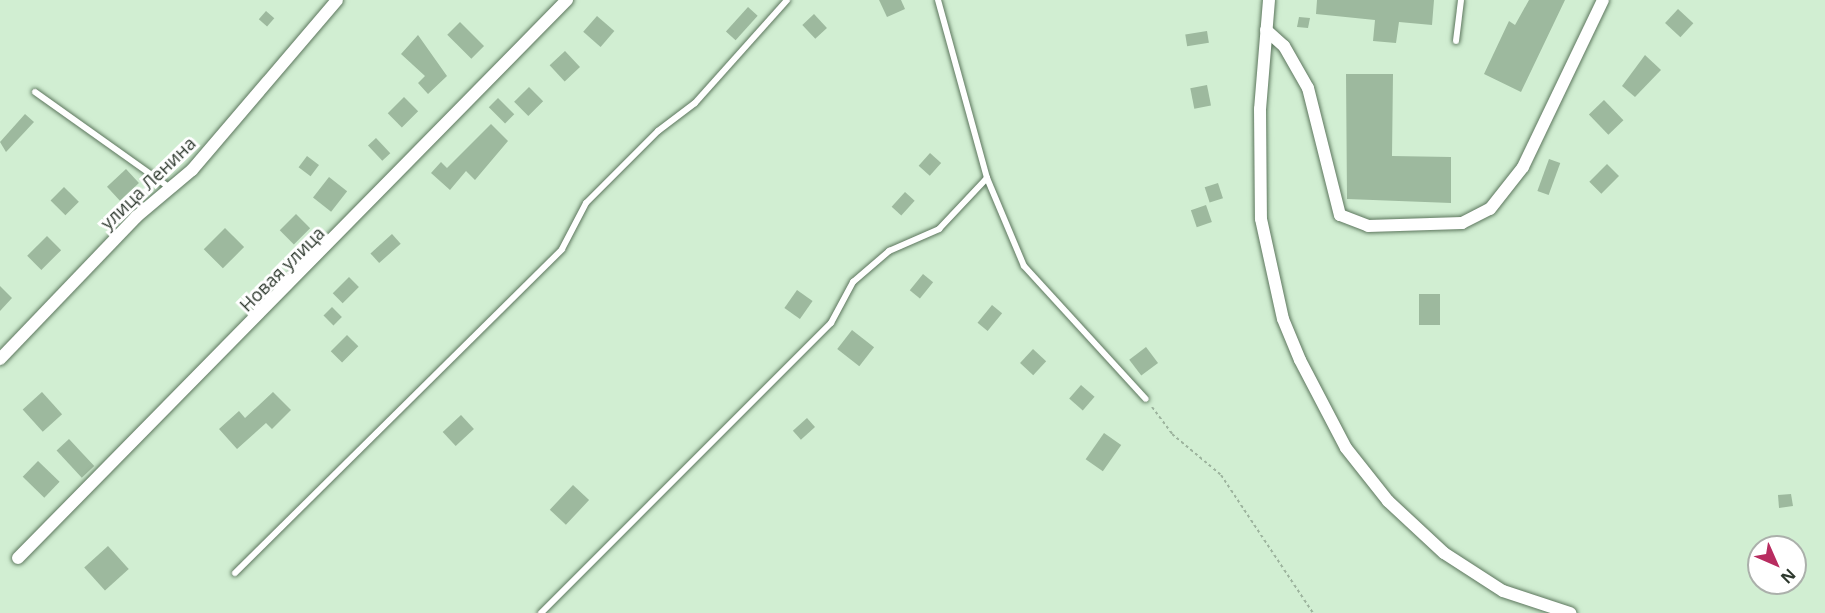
<!DOCTYPE html>
<html>
<head>
<meta charset="utf-8">
<style>
  body { margin:0 }
  #map { position:relative; width:1825px; height:613px; overflow:hidden; background:#d1eed2; font-family:"Open Sans",sans-serif }
  div>[style] { position:absolute }
  .building>* { inset:0; background:#9db99e; transform-origin:0 0 }
  .path>* { height:2px; margin-top:-1px; transform-origin:0; background:repeating-linear-gradient(90deg,#9cb39d 0 3px,transparent 0 6px) }
  .roads { filter:drop-shadow(0 0 2px #5c765d) drop-shadow(0 0 2px #5c765d) }
  .lane>* { height:6px; margin:-3px; padding:0 3px; transform-origin:3px; border-radius:3px; background:#fff }
  .street>* { height:12px; margin:-6px; padding:0 6px; transform-origin:6px; border-radius:6px; background:#fff }
  span { translate:-50% -50%; white-space:nowrap; text-align:center; line-height:1.15; -webkit-text-stroke:6px #fff; paint-order:stroke }
  .street-label { font-size:18px; color:#2e392e }
  .north { position:absolute; left:1747px; top:535px; width:60px; height:60px; box-sizing:border-box; background:#fff; border:2px solid #abb0ab; border-radius:50%; rotate:135deg; font-size:16px; font-weight:700; line-height:24px; text-align:center; color:#2e392e }
  .north::after { content:''; display:block; margin:auto; width:21px; height:27px; background:#b82c60; clip-path:polygon(50% 0,100% 100%,50% 72%,0 100%) }
</style>
</head>
<body>
<div id="map">
  <div class="building">
    <div style="clip-path:polygon(879px 0,901px 0,905px 9px,887px 17px)"></div>
    <div style="clip-path:polygon(1317px 0,1434px 0,1432px 25px,1399px 22px,1396px 43px,1373px 41px,1375px 20px,1316px 14px)"></div>
    <div style="clip-path:polygon(1529px 0,1565px 0,1521px 92px,1484px 74px,1509px 21px,1515px 25px)"></div>
    <div style="left:748px;top:7px;width:13px;height:33px;rotate:42deg"></div>
    <div style="left:1678px;top:9px;width:21px;height:19px;rotate:43deg"></div>
    <div style="left:266px;top:11px;width:11px;height:11px;rotate:41deg"></div>
    <div style="left:814px;top:14px;width:19px;height:16px;rotate:47deg"></div>
    <div style="left:597px;top:16px;width:23px;height:21px;rotate:41deg"></div>
    <div style="clip-path:polygon(1299px 17px,1310px 18px,1308px 28px,1297px 27px)"></div>
    <div style="left:460px;top:22px;width:34px;height:18px;rotate:45deg"></div>
    <div style="left:1207px;top:31px;width:12px;height:22px;rotate:81deg"></div>
    <div style="clip-path:polygon(418px 35px,447px 76px,428px 94px,418px 83px,425px 76px,401px 54px)"></div>
    <div style="left:565px;top:51px;width:22px;height:21px;rotate:47deg"></div>
    <div style="clip-path:polygon(1645px 55px,1661px 70px,1635px 97px,1622px 86px)"></div>
    <div style="clip-path:polygon(1346px 74px,1393px 74px,1392px 156px,1451px 157px,1451px 203px,1347px 199px)"></div>
    <div style="left:1207px;top:85px;width:21px;height:17px;rotate:79deg"></div>
    <div style="left:529px;top:87px;width:20px;height:21px;rotate:45deg"></div>
    <div style="left:404px;top:97px;width:20px;height:23px;rotate:45deg"></div>
    <div style="left:498px;top:98px;width:23px;height:13px;rotate:45deg"></div>
    <div style="left:1604px;top:100px;width:28px;height:21px;rotate:46deg"></div>
    <div style="clip-path:polygon(25px 114px,34px 122px,6px 152px,0 142px)"></div>
    <div style="clip-path:polygon(491px 124px,508px 141px,475px 180px,466px 171px,450px 190px,431px 173px,441px 162px,447px 168px)"></div>
    <div style="left:376px;top:138px;width:21px;height:11px;rotate:47deg"></div>
    <div style="left:930px;top:153px;width:15px;height:17px;rotate:42deg"></div>
    <div style="left:307px;top:156px;width:15px;height:14px;rotate:37deg"></div>
    <div style="left:1549px;top:159px;width:12px;height:34px;rotate:20deg"></div>
    <div style="left:1607px;top:164px;width:17px;height:25px;rotate:45deg"></div>
    <div style="left:126px;top:169px;width:19px;height:26px;rotate:47deg"></div>
    <div style="left:329px;top:177px;width:23px;height:26px;rotate:38deg"></div>
    <div style="left:1218px;top:183px;width:16px;height:14px;rotate:72deg"></div>
    <div style="left:64px;top:187px;width:21px;height:19px;rotate:45deg"></div>
    <div style="left:905px;top:192px;width:13px;height:20px;rotate:42deg"></div>
    <div style="left:1206px;top:205px;width:18px;height:16px;rotate:71deg"></div>
    <div style="left:296px;top:214px;width:20px;height:23px;rotate:45deg"></div>
    <div style="left:225px;top:228px;width:27px;height:30px;rotate:45deg"></div>
    <div style="left:392px;top:234px;width:13px;height:29px;rotate:48deg"></div>
    <div style="left:47px;top:236px;width:20px;height:28px;rotate:45deg"></div>
    <div style="left:923px;top:274px;width:13px;height:21px;rotate:39deg"></div>
    <div style="left:349px;top:277px;width:14px;height:23px;rotate:45deg"></div>
    <div style="clip-path:polygon(0 286px,12px 298px,0 311px)"></div>
    <div style="left:797px;top:290px;width:19px;height:22px;rotate:35deg"></div>
    <div style="left:1419px;top:294px;width:21px;height:31px"></div>
    <div style="left:992px;top:305px;width:13px;height:23px;rotate:39deg"></div>
    <div style="left:332px;top:307px;width:14px;height:12px;rotate:45deg"></div>
    <div style="left:852px;top:330px;width:28px;height:24px;rotate:38deg"></div>
    <div style="left:347px;top:335px;width:16px;height:23px;rotate:45deg"></div>
    <div style="left:1146px;top:347px;width:20px;height:21px;rotate:53deg"></div>
    <div style="left:1033px;top:349px;width:18px;height:19px;rotate:43deg"></div>
    <div style="left:1081px;top:385px;width:18px;height:18px;rotate:41deg"></div>
    <div style="left:42px;top:392px;width:30px;height:26px;rotate:48deg"></div>
    <div style="clip-path:polygon(273px 392px,291px 410px,272px 429px,266px 423px,237px 449px,219px 429px,239px 411px,245px 418px)"></div>
    <div style="left:461px;top:415px;width:19px;height:25px;rotate:47deg"></div>
    <div style="left:807px;top:418px;width:12px;height:19px;rotate:48deg"></div>
    <div style="left:1104px;top:433px;width:21px;height:32px;rotate:35deg"></div>
    <div style="left:69px;top:439px;width:37px;height:17px;rotate:47deg"></div>
    <div style="left:38px;top:461px;width:30px;height:22px;rotate:44deg"></div>
    <div style="left:573px;top:485px;width:22px;height:34px;rotate:43deg"></div>
    <div style="clip-path:polygon(1791px 494px,1793px 506px,1779px 508px,1778px 495px)"></div>
    <div style="left:108px;top:546px;width:31px;height:32px;rotate:48deg"></div>
  </div>
  <div class="path">
    <div style="left:1152px;top:407px;width:34px;rotate:53deg"></div>
    <div style="left:1172px;top:434px;width:64px;rotate:39.9deg"></div>
    <div style="left:1221px;top:475px;width:166px;rotate:56.3deg"></div>
  </div>
  <div class="roads">
    <div class="lane">
      <div style="left:938px;top:0;width:185px;rotate:74.6deg"></div>
      <div style="left:987px;top:178px;width:95px;rotate:67.2deg"></div>
      <div style="left:1024px;top:266px;width:180px;rotate:47.5deg"></div>
      <div style="left:1456px;top:41px;width:41px;rotate:-83deg"></div>
      <div style="left:35px;top:92px;width:166px;rotate:35.4deg"></div>
      <div style="left:235px;top:573px;width:460px;rotate:-44.7deg"></div>
      <div style="left:562px;top:249px;width:52px;rotate:-62.4deg"></div>
      <div style="left:586px;top:203px;width:102px;rotate:-45deg"></div>
      <div style="left:658px;top:131px;width:46px;rotate:-37.1deg"></div>
      <div style="left:695px;top:103px;width:138px;rotate:-48.2deg"></div>
      <div style="left:541px;top:613px;width:410px;rotate:-45deg"></div>
      <div style="left:831px;top:323px;width:47px;rotate:-61.8deg"></div>
      <div style="left:853px;top:282px;width:48px;rotate:-40.7deg"></div>
      <div style="left:889px;top:251px;width:55px;rotate:-23.7deg"></div>
      <div style="left:939px;top:229px;width:70px;rotate:-46.7deg"></div>
    </div>
    <div class="street">
      <div style="left:1269px;top:0;width:109px;rotate:94.7deg"></div>
      <div style="left:1260px;top:109px;width:110px;rotate:89.5deg"></div>
      <div style="left:1261px;top:219px;width:102px;rotate:77.6deg"></div>
      <div style="left:1283px;top:319px;width:44px;rotate:67.5deg"></div>
      <div style="left:1300px;top:360px;width:99px;rotate:62.4deg"></div>
      <div style="left:1346px;top:448px;width:68px;rotate:51.6deg"></div>
      <div style="left:1388px;top:501px;width:76px;rotate:42.9deg"></div>
      <div style="left:1444px;top:553px;width:70px;rotate:32.8deg"></div>
      <div style="left:1503px;top:591px;width:71px;rotate:18.2deg"></div>
      <div style="left:1266px;top:30px;width:24px;rotate:42deg"></div>
      <div style="left:1284px;top:46px;width:48px;rotate:60.3deg"></div>
      <div style="left:1308px;top:88px;width:131px;rotate:75.9deg"></div>
      <div style="left:1340px;top:215px;width:30px;rotate:21deg"></div>
      <div style="left:1368px;top:226px;width:94px;rotate:-1.8deg"></div>
      <div style="left:1462px;top:223px;width:31px;rotate:-27deg"></div>
      <div style="left:1490px;top:209px;width:53px;rotate:-51.8deg"></div>
      <div style="left:1523px;top:167px;width:185px;rotate:-64.4deg"></div>
      <div style="left:0;top:359px;width:197px;rotate:-46.2deg"></div>
      <div style="left:136px;top:217px;width:73px;rotate:-40deg"></div>
      <div style="left:192px;top:170px;width:223px;rotate:-49.5deg"></div>
      <div style="left:18px;top:558px;width:783px;rotate:-45.47deg"></div>
    </div>
  </div>
  <div class="street-label">
    <span style="left:148px;top:183px;rotate:-44deg">улица Ленина</span>
    <span style="left:282px;top:269px;rotate:-45deg">Новая улица</span>
  </div>
  <div class="north">N</div>
</div>
</body>
</html>
